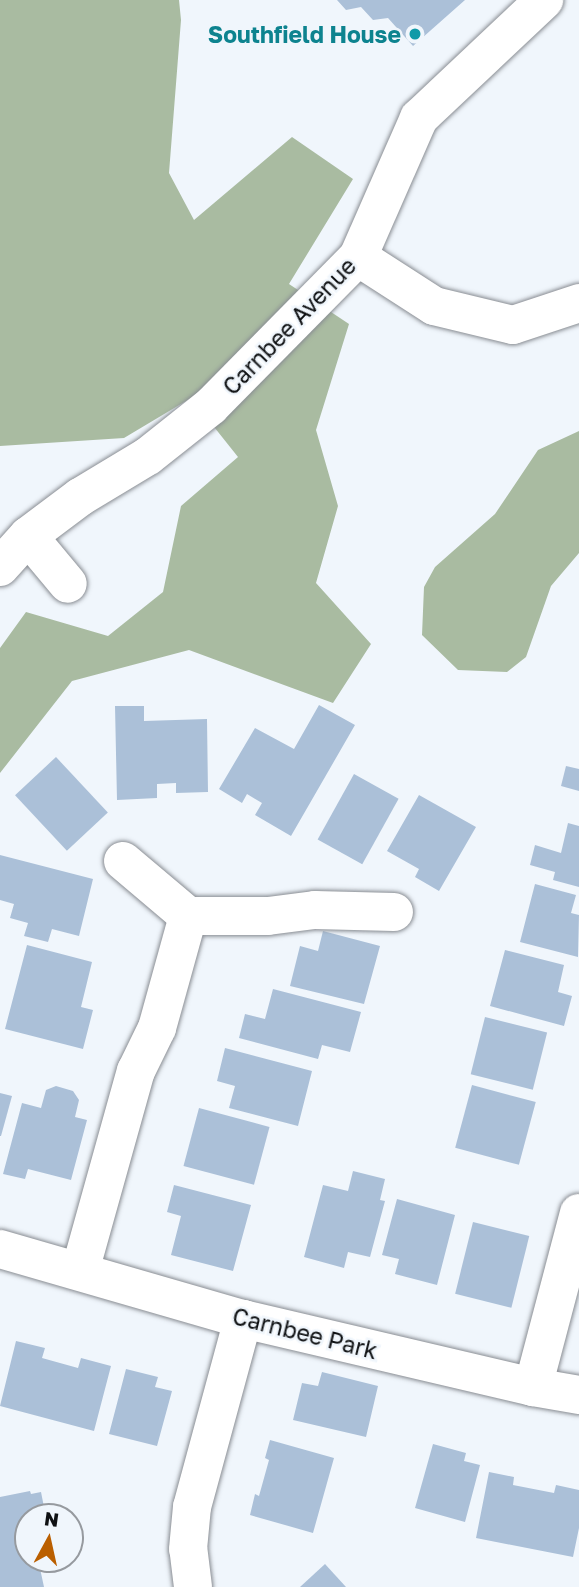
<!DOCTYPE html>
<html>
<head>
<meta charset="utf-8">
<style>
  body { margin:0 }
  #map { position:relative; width:579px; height:1587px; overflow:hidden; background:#f0f6fc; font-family:"Golos Text",sans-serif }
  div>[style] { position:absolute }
  .forest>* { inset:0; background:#a9bba1 }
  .building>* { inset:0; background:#abc0d8; transform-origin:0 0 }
  .roads { filter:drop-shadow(0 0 2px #898d93) drop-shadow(0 0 2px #898d93) }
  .minor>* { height:38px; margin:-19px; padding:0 19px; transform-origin:19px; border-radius:19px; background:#fff }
  .dots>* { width:19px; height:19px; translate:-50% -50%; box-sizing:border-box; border:4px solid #f0f6fc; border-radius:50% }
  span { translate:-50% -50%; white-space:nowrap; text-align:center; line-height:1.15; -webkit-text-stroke:5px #f0f6fc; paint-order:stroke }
  .culture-label { font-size:23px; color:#0d838f; font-weight:700 }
  .right { translate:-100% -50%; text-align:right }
  .street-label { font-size:23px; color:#0f1113 }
  .north { position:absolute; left:14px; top:1503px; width:70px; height:70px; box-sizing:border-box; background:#f0f6fc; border:2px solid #969a9f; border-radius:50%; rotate:8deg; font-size:19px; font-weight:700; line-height:28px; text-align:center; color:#0f1113 }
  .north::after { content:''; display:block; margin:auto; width:24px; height:32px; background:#ba5f00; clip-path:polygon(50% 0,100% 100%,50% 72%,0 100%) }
</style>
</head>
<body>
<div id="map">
  <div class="forest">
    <div style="clip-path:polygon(0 0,179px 0,181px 20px,169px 173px,194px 220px,292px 137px,353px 179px,289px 284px,349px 324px,316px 430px,338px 506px,316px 583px,371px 644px,333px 703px,189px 650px,72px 681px,0 773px,0 648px,26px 612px,108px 636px,163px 592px,181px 506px,238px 457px,191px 398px,124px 438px,0 446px)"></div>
    <div style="clip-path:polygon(579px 431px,579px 553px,551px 586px,526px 657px,507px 672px,458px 670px,422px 635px,424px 587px,435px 567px,495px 514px,538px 450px)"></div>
  </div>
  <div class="building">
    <div style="clip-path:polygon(337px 0,465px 0,413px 46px,388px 18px,373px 20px,361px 7px,346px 10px)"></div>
    <div style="clip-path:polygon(319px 705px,355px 725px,291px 836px,255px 815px,262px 803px,247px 794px,242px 803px,219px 789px,255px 728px,294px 749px)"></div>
    <div style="clip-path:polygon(115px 706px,144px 706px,144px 721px,207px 719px,208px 792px,176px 793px,176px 783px,157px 784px,157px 798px,117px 800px)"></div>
    <div style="left:56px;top:757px;width:76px;height:56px;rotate:47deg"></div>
    <div style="clip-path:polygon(566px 766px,579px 769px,579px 791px,561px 786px)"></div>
    <div style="left:354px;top:774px;width:51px;height:75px;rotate:29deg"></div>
    <div style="clip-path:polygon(419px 795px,476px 827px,439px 891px,415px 877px,419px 869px,387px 851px)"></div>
    <div style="clip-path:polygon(568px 823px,579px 826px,579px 887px,553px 880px,555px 872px,530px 865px,535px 845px,561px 853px)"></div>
    <div style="clip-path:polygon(0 855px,93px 879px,79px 936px,52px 929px,48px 942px,24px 936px,28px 923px,10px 918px,14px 904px,0 900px)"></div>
    <div style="clip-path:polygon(535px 884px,576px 895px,571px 913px,579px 915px,578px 957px,520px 942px)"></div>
    <div style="clip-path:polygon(323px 931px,380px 946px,364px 1004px,290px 986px,300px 946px,318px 951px)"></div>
    <div style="clip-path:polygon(27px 945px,92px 962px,81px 1007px,93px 1010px,83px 1049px,5px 1029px)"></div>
    <div style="clip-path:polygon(505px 950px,564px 965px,558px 992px,572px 996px,564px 1026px,490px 1006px)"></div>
    <div style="clip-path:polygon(273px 989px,361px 1012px,350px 1052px,322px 1045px,318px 1059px,239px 1038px,245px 1014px,265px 1019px)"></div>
    <div style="left:485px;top:1017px;width:64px;height:59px;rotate:14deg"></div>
    <div style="clip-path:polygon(225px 1048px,312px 1071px,298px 1126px,229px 1108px,235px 1086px,217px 1081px)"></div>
    <div style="left:472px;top:1085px;width:66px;height:65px;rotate:15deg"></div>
    <div style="clip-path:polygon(56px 1086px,73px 1091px,79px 1100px,75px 1117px,87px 1120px,71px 1180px,28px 1169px,25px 1179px,3px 1174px,22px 1103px,41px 1108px,46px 1090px)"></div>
    <div style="clip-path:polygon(0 1093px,12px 1096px,1px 1136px,0 1136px)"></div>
    <div style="left:199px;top:1108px;width:73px;height:60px;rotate:15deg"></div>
    <div style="clip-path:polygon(353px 1171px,385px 1179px,380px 1200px,385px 1201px,370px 1257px,348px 1252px,344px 1268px,304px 1257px,323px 1185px,348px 1191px)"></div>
    <div style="clip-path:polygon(174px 1185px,251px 1205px,233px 1271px,171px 1255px,181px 1216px,167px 1212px)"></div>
    <div style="clip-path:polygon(397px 1199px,455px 1215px,437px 1285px,395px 1274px,399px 1259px,382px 1255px)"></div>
    <div style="left:473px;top:1222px;width:58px;height:74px;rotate:14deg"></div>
    <div style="clip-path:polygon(16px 1341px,45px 1348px,42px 1358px,78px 1368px,81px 1358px,111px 1366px,94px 1431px,0 1406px)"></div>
    <div style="clip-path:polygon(126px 1369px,158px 1377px,155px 1387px,172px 1391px,157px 1446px,109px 1434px)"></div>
    <div style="clip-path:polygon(322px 1372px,378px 1386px,366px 1437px,293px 1420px,302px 1383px,318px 1386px)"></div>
    <div style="clip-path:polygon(270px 1440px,334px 1458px,313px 1533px,250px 1515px,255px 1494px,259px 1496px,269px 1460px,265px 1458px)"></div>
    <div style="clip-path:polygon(433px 1444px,466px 1453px,464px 1461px,480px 1465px,465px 1522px,415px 1508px)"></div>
    <div style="clip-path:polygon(489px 1472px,514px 1477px,513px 1485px,554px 1493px,556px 1485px,579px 1490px,579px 1528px,573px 1557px,476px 1538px)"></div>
    <div style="clip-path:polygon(30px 1491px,31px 1494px,41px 1492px,46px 1517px,28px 1517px,28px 1559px,38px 1559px,44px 1587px,0 1587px,0 1497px)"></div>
    <div style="clip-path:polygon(325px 1564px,346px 1587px,300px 1587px)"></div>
  </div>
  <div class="roads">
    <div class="minor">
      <div style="left:358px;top:257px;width:90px;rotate:32.8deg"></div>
      <div style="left:434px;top:306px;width:81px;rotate:13.5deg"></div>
      <div style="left:513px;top:325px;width:70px;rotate:-18.4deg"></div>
      <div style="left:28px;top:536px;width:62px;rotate:50.2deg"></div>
      <div style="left:0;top:567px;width:42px;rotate:-47.9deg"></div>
      <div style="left:28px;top:536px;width:65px;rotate:-36.9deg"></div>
      <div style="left:80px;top:497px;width:79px;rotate:-31.1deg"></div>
      <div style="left:148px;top:456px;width:80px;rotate:-38.4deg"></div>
      <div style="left:211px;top:406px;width:209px;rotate:-45.4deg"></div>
      <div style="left:358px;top:257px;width:152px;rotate:-66.3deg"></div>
      <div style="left:419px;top:118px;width:172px;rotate:-43.3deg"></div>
      <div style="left:123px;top:861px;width:85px;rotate:40.2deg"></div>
      <div style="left:188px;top:916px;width:80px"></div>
      <div style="left:268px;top:916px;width:47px;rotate:-7.3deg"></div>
      <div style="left:315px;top:910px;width:79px;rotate:1.5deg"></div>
      <div style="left:0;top:1249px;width:253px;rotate:16.1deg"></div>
      <div style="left:243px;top:1319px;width:298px;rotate:13.2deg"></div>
      <div style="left:533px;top:1387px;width:47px;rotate:9.9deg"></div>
      <div style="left:80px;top:1271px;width:208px;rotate:-74.4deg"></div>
      <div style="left:136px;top:1071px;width:48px;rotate:-64deg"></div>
      <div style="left:157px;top:1028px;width:116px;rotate:-74.5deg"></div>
      <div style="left:533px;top:1387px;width:180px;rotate:-75.2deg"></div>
      <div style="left:193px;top:1587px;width:38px;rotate:-97deg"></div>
      <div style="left:188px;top:1549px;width:42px;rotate:-84.6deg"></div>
      <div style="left:192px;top:1507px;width:195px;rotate:-74.8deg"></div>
    </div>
  </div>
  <div class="dots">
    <div style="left:415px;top:34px;background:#0f9aa8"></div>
  </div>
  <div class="culture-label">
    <span class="right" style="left:401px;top:34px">Southfield House</span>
  </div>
  <div class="street-label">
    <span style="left:289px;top:326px;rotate:-46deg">Carnbee Avenue</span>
    <span style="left:305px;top:1333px;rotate:14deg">Carnbee Park</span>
  </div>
  <div class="north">N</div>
</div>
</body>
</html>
